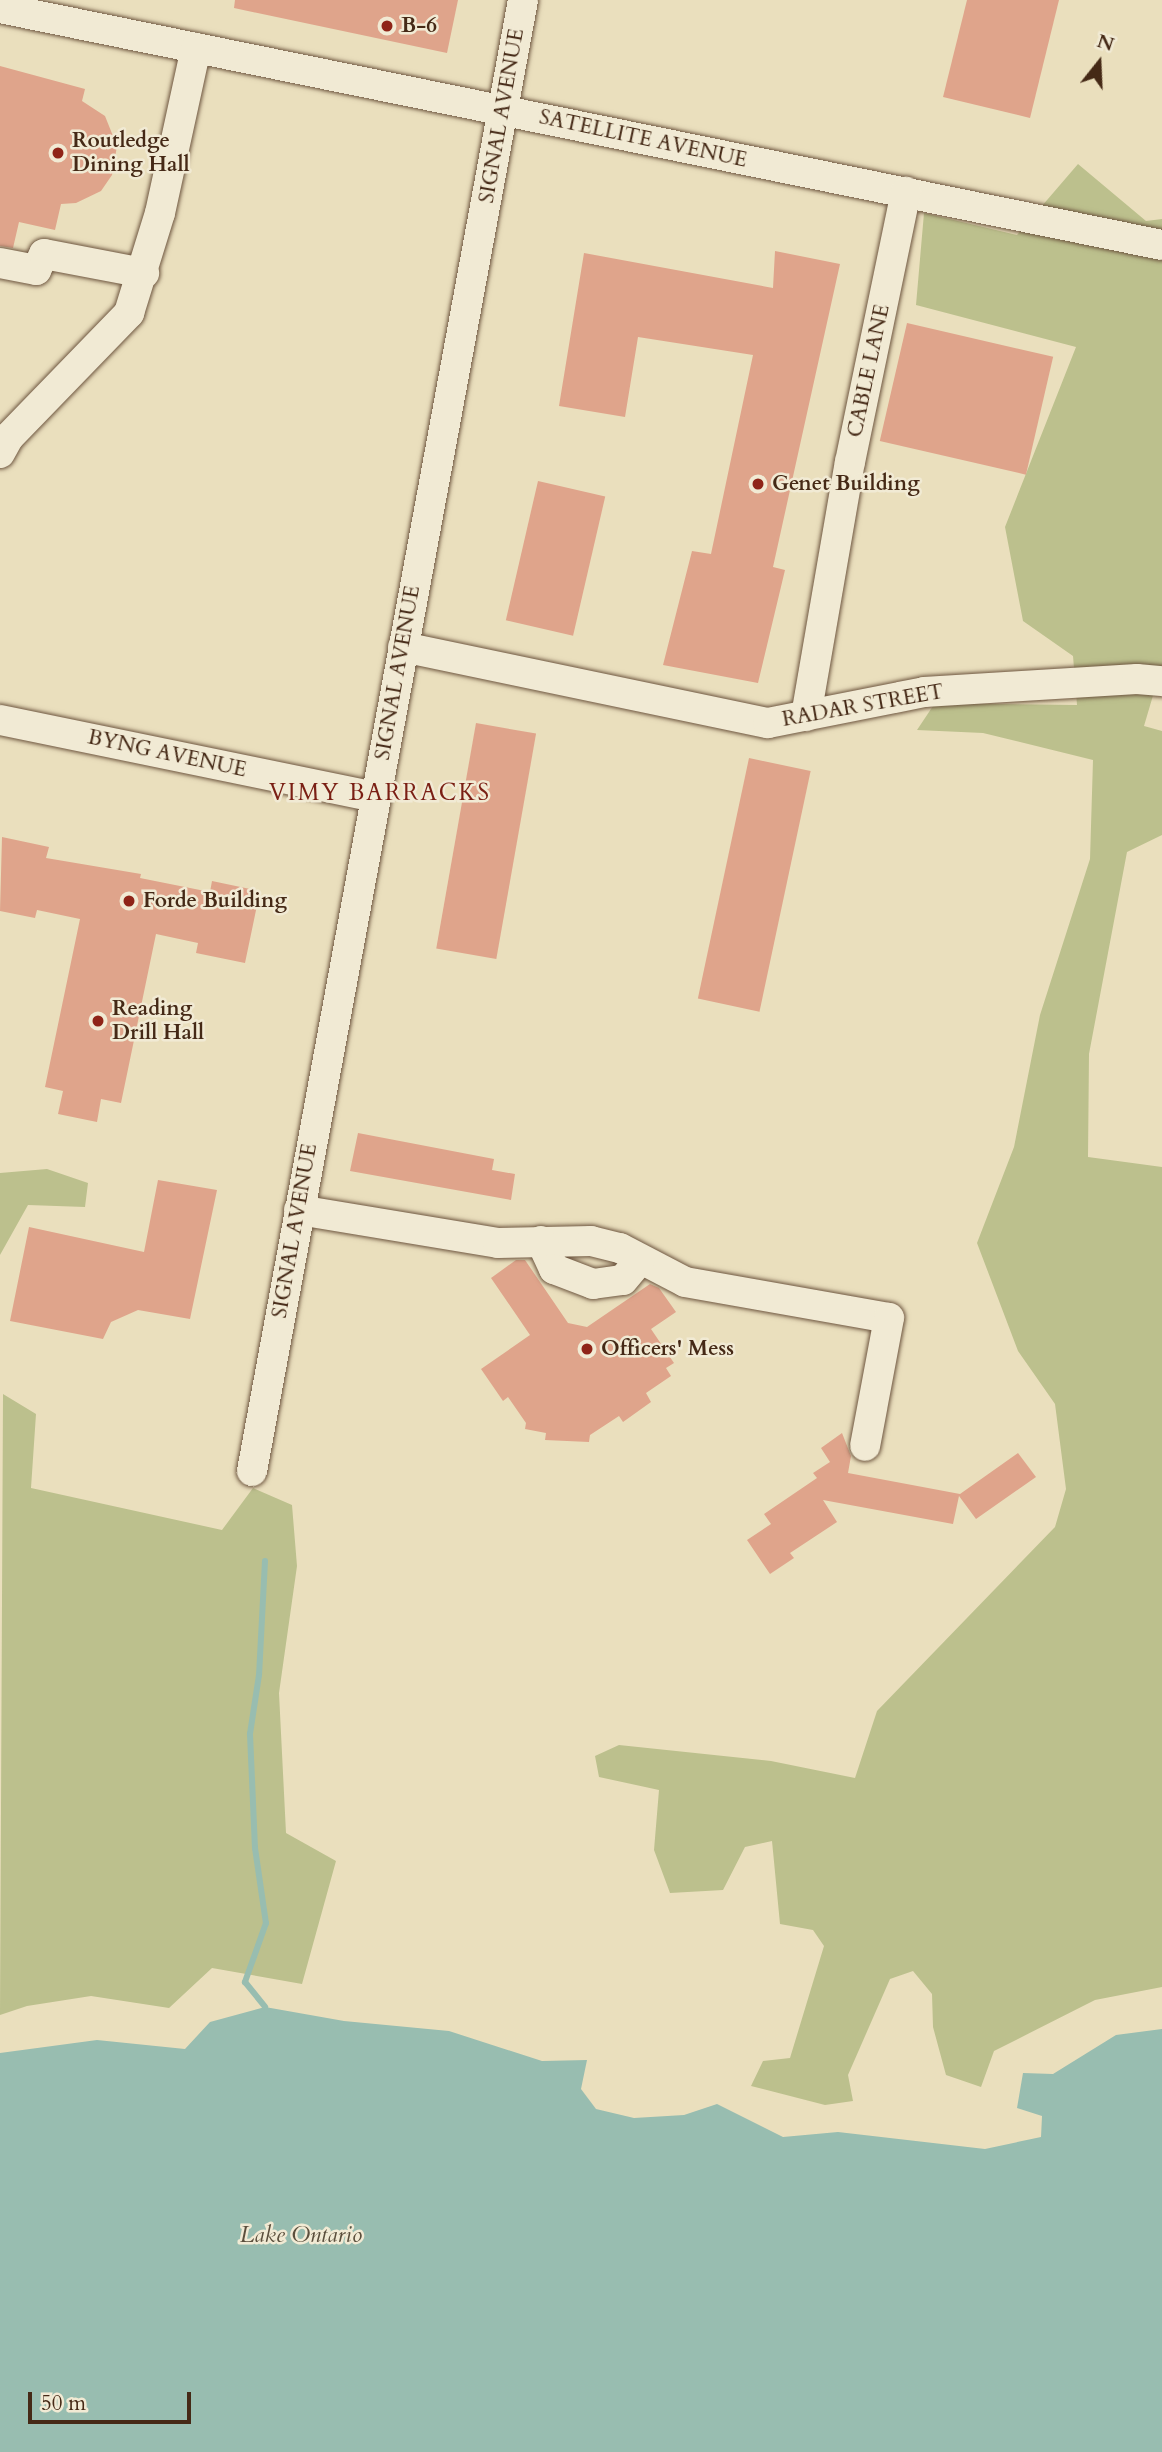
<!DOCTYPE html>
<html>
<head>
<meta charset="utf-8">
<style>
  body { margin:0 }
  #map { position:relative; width:1162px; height:2452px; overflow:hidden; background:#eadfbd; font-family:Cardo,serif }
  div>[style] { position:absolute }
  .green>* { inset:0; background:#bcc08d }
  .water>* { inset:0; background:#98bdb0 }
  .stream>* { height:6px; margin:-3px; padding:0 3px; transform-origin:3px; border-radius:3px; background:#98bdb0 }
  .building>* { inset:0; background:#dfa48b; transform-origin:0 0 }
  .roads { filter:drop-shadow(0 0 2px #6e5640) drop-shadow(0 0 2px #6e5640) }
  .minor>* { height:30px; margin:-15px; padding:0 15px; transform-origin:15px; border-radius:15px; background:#f1ead4 }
  .dots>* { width:19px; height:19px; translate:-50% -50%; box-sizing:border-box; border:4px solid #f1ead4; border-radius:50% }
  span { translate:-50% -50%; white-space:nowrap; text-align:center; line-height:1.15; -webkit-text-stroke:5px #f1ead4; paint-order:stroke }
  .poi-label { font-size:21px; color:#452916; font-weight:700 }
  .left { translate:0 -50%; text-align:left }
  .street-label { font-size:21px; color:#452916 }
  .neighbourhood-label { font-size:23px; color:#7a1f14; letter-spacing:2px }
  .water-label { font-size:23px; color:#5a4e3c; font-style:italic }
  .north { position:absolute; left:1064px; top:28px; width:70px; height:70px; -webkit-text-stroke:5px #f1ead4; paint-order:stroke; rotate:18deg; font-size:19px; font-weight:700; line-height:28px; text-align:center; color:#452916 }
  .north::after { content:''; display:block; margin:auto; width:24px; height:32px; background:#452916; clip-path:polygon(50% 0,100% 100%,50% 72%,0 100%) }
  .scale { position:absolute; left:28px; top:2392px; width:163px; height:32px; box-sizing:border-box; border:4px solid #452916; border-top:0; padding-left:9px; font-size:21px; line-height:24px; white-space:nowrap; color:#452916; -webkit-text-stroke:5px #f1ead4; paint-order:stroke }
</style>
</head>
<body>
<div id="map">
  <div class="green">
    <div style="clip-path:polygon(1078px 164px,1146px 221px,1162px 219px,1162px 665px,1144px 726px,1162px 731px,1162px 835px,1127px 852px,1089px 1054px,1088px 1157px,1162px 1167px,1162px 1987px,1095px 2000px,994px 2051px,981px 2087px,946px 2075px,933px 2027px,932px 1994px,913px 1971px,890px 1979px,848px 2075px,853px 2101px,825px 2105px,751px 2086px,763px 2061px,790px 2058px,824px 1946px,813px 1930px,780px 1924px,772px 1841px,745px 1847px,723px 1890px,670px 1893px,654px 1850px,659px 1790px,599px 1777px,595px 1756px,619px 1745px,771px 1761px,855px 1778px,877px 1711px,1055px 1527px,1066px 1489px,1055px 1404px,1018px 1351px,977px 1243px,1014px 1147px,1040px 1015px,1090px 859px,1093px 760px,983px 733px,917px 730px,935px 703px,1077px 705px,1073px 656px,1023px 621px,1005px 527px,1076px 347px,916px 305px,924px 213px,1017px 235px)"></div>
    <div style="clip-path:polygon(47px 1169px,88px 1183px,85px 1207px,28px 1205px,0 1255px,0 1173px)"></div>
    <div style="clip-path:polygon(3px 1394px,36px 1414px,31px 1488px,222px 1530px,253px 1488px,292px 1505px,297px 1566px,279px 1693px,286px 1833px,336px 1861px,302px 1984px,212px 1968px,169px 2008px,91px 1996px,27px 2006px,0 2015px)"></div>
  </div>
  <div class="water">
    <div style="clip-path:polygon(265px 2007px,344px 2021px,449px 2031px,542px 2061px,587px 2060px,581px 2089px,596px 2109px,634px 2118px,684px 2115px,717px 2104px,783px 2137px,838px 2132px,985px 2149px,1041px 2137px,1042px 2116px,1017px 2108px,1023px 2073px,1053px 2074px,1116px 2035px,1162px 2029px,1162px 2452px,0 2452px,0 2053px,97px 2040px,185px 2049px,210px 2022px)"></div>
  </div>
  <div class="stream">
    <div style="left:265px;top:1561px;width:114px;rotate:93deg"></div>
    <div style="left:259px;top:1675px;width:60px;rotate:98.7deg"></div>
    <div style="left:250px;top:1734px;width:114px;rotate:87.5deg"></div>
    <div style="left:255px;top:1848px;width:76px;rotate:81.7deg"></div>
    <div style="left:266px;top:1923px;width:63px;rotate:109.6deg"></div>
    <div style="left:245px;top:1982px;width:32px;rotate:51deg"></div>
  </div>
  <div class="building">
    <div style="clip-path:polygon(235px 0,458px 0,447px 53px,234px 8px)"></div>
    <div style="clip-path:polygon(967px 0,1059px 0,1030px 118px,943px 97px)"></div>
    <div style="clip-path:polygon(0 66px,85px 89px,82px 101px,105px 116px,117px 146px,112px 175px,101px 191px,76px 203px,61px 204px,55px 230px,19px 222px,13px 248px,0 246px)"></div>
    <div style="clip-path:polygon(775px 251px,840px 264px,773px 567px,785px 570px,758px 683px,663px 665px,692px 551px,711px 554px,753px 355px,638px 337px,625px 417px,559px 406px,584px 253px,773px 288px)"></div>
    <div style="left:907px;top:323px;width:150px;height:121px;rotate:13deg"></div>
    <div style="left:538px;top:481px;width:69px;height:143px;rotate:13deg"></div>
    <div style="left:476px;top:723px;width:61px;height:229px;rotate:10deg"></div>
    <div style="left:749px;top:758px;width:63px;height:246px;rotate:12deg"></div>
    <div style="clip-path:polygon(2px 837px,49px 847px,46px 858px,141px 874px,140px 878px,210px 892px,212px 881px,260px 891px,245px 963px,196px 953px,198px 943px,156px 934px,121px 1103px,101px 1099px,97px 1122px,58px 1114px,63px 1091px,45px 1087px,80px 919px,37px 910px,35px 918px,0 911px)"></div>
    <div style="clip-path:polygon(358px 1133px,494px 1159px,492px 1170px,515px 1174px,511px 1200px,350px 1171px)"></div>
    <div style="clip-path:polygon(158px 1180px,217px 1190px,190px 1319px,138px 1310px,111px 1322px,103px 1339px,10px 1321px,29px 1227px,144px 1252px)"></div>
    <div style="clip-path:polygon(516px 1260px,525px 1260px,568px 1323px,587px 1327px,650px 1284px,659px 1288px,676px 1312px,651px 1329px,674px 1363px,666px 1368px,671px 1376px,646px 1393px,651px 1402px,623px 1422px,619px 1416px,590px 1435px,589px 1442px,545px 1440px,546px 1433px,525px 1429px,526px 1423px,508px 1397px,503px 1401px,481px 1369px,530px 1335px,491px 1278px)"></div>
    <div style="clip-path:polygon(842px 1433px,851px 1456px,848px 1473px,960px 1494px,1018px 1453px,1036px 1477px,976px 1519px,959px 1496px,953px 1524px,823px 1500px,837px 1522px,790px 1553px,794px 1558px,770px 1574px,747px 1540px,771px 1524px,764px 1514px,817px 1478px,813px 1473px,830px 1462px,821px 1448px)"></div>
  </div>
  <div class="roads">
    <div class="minor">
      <div style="left:0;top:8px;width:1186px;rotate:11.53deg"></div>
      <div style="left:0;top:263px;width:37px;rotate:11deg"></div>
      <div style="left:36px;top:270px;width:18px;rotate:-63deg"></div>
      <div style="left:44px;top:254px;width:102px;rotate:10.8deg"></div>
      <div style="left:0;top:453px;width:18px;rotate:-61deg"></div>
      <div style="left:9px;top:437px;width:173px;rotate:-45.9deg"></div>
      <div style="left:129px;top:313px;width:105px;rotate:-72.8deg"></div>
      <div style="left:160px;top:213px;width:169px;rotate:-77.7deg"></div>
      <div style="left:403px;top:647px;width:373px;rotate:11.8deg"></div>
      <div style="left:768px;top:723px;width:159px;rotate:-11.2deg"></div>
      <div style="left:924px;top:692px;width:213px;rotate:-3.5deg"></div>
      <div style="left:1137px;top:679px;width:25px;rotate:5deg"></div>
      <div style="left:806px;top:716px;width:258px;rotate:-80.2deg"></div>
      <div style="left:850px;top:462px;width:276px;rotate:-78.3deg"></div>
      <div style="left:0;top:720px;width:383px;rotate:11.6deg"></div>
      <div style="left:299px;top:1210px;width:202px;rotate:9.4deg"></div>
      <div style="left:498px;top:1243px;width:93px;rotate:-1.2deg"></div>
      <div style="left:591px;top:1241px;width:30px;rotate:14deg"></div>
      <div style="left:620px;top:1248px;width:73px;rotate:27.6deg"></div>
      <div style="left:685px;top:1282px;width:207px;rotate:10deg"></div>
      <div style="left:889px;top:1318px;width:130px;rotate:100.6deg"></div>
      <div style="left:541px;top:1241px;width:31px;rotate:65deg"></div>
      <div style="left:554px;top:1269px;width:42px;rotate:21deg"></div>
      <div style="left:593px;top:1284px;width:30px;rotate:-8deg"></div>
      <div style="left:623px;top:1280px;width:26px;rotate:-50deg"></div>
      <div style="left:252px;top:1471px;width:1496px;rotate:-79.56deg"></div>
    </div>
  </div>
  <div class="dots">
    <div style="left:387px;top:26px;background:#8f2418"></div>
    <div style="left:58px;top:153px;background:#8f2418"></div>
    <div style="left:758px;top:484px;background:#8f2418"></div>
    <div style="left:129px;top:901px;background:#8f2418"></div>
    <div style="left:98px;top:1021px;background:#8f2418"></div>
    <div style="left:587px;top:1349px;background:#8f2418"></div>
  </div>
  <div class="poi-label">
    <span class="left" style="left:401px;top:26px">B-6</span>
    <span class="left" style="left:72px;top:153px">Routledge<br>Dining Hall</span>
    <span class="left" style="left:772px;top:484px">Genet Building</span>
    <span class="left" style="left:143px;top:901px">Forde Building</span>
    <span class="left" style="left:112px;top:1021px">Reading<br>Drill Hall</span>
    <span class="left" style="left:601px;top:1349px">Officers' Mess</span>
  </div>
  <div class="street-label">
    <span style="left:502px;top:116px;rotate:-80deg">SIGNAL AVENUE</span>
    <span style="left:643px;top:139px;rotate:12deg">SATELLITE AVENUE</span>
    <span style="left:869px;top:371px;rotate:-78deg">CABLE LANE</span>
    <span style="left:398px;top:673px;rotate:-80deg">SIGNAL AVENUE</span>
    <span style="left:863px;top:706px;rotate:-10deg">RADAR STREET</span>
    <span style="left:167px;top:754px;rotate:12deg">BYNG AVENUE</span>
    <span style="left:295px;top:1231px;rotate:-80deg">SIGNAL AVENUE</span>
  </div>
  <div class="neighbourhood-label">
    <span style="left:380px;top:793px">VIMY BARRACKS</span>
  </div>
  <div class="water-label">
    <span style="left:301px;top:2235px">Lake Ontario</span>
  </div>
  <div class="north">N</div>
  <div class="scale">50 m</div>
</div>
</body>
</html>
